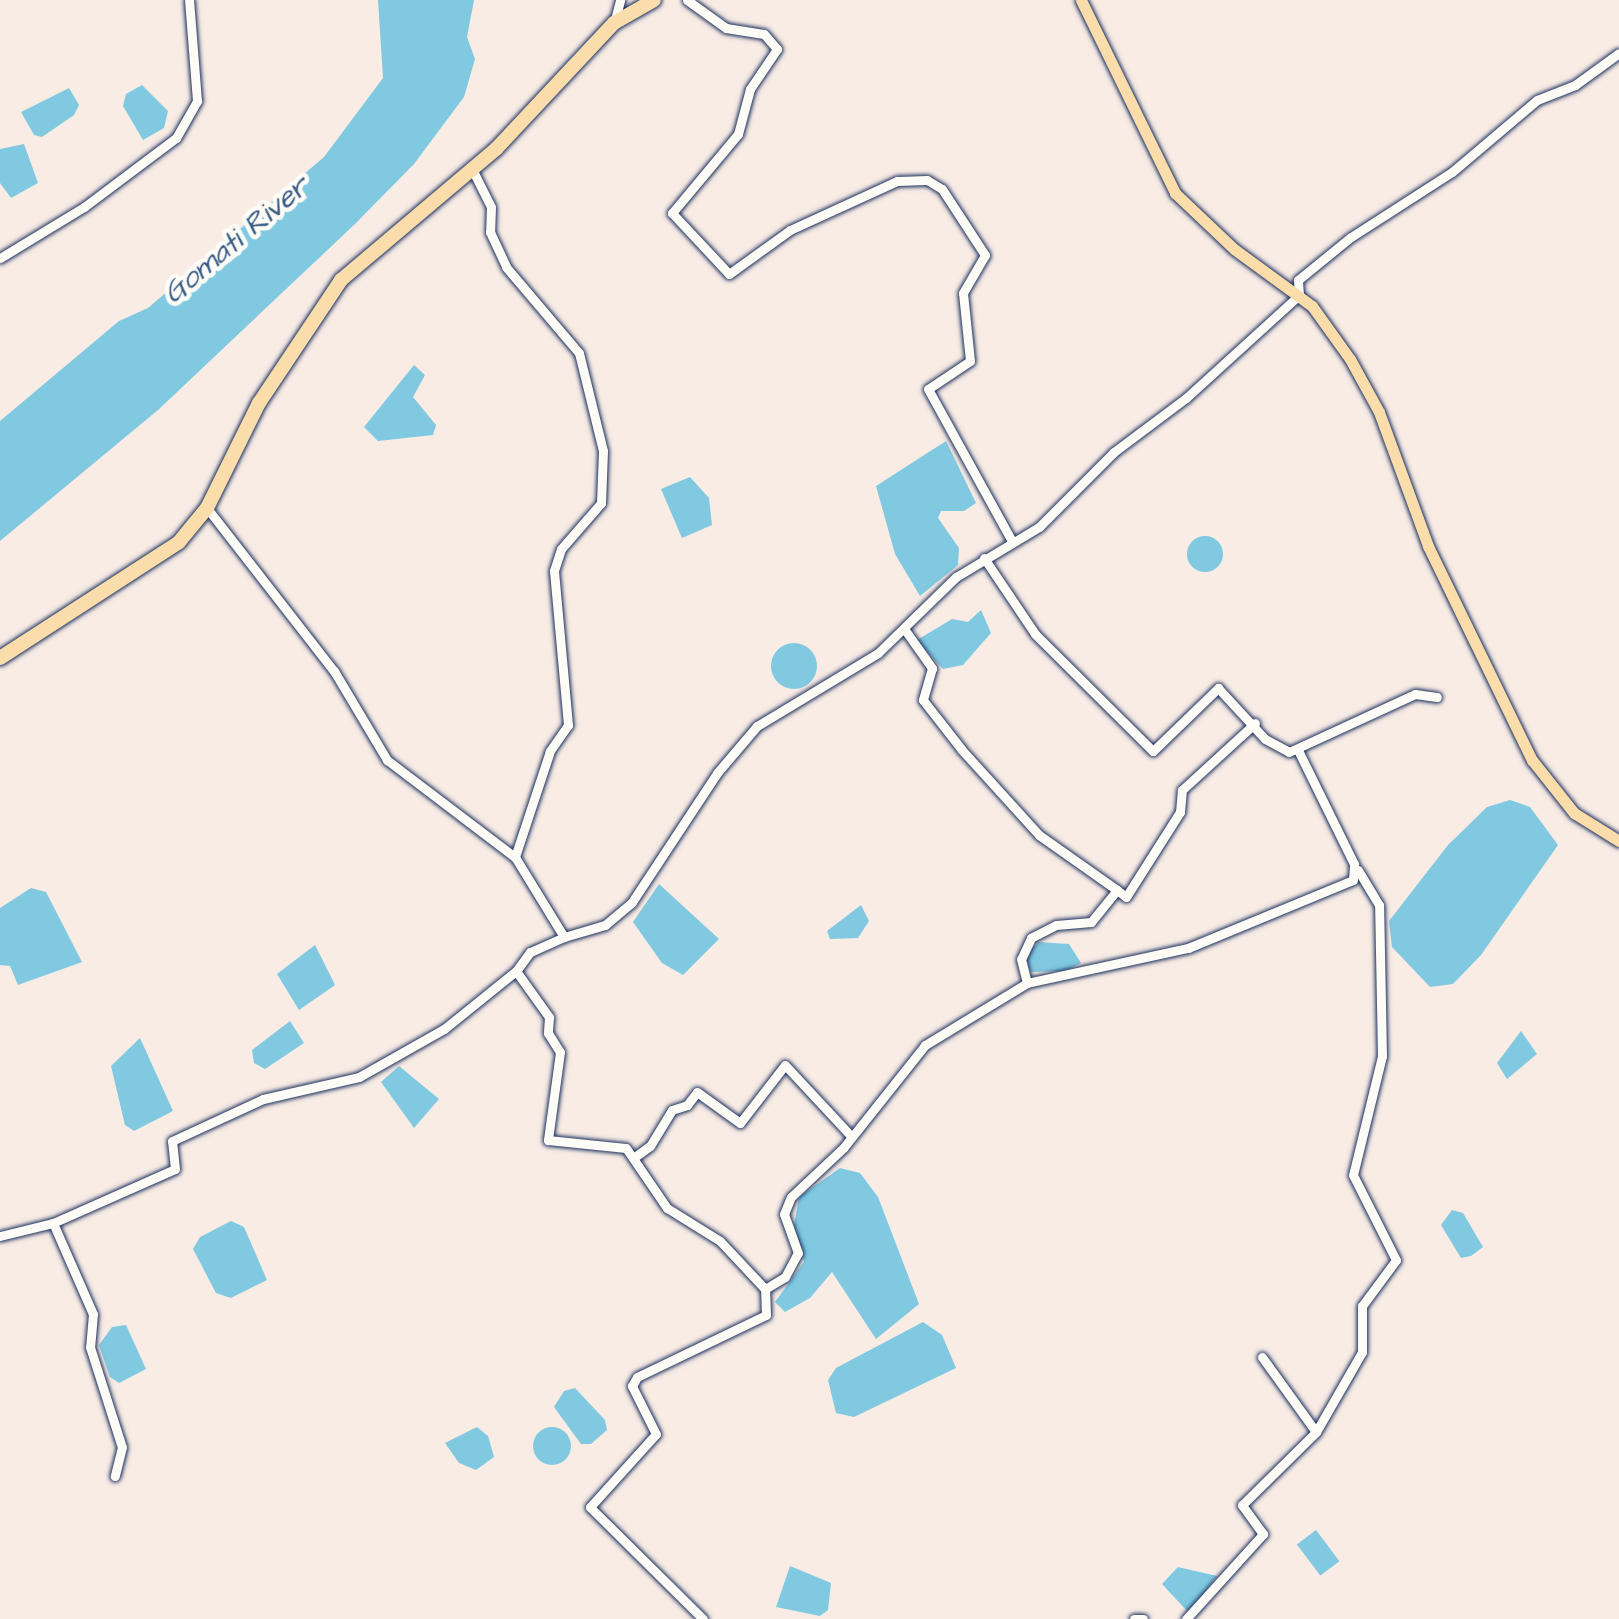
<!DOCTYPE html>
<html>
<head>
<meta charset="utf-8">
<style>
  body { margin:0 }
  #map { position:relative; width:1619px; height:1619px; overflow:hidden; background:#f8ece5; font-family:"Architects Daughter",sans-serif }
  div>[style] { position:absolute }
  .water>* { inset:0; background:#80c9e1; transform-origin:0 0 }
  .round { border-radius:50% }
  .roads { filter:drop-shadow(0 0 2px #1b2f5e) drop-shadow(0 0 2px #1b2f5e) }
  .minor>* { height:9px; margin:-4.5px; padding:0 4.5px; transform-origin:4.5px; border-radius:4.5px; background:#fdfcf7 }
  .major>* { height:11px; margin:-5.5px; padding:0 5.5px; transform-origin:5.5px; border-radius:5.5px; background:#faddab }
  .highway>* { height:14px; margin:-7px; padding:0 7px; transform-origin:7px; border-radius:7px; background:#faddab }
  span { translate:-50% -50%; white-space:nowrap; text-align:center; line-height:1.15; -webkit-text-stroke:9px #fdfcf7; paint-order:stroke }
  .water-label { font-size:30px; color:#395d85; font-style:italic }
</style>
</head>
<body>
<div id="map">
  <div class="water">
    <div style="clip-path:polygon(378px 0,474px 0,467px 37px,475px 59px,464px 97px,414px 164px,355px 224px,158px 410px,0 541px,0 421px,119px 321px,148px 308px,324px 157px,383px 78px)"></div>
    <div style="clip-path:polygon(142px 85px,168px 111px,164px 128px,143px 140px,123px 106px,126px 94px)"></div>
    <div style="clip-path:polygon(69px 88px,79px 105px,74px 115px,42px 137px,34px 135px,21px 112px)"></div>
    <div style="clip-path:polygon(24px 144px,38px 183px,11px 198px,0 183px,0 149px)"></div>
    <div style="clip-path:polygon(414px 365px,425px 375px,413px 397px,436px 425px,433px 435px,378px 441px,364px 427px)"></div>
    <div style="clip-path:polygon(946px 441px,976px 503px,964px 511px,941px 511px,938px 518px,959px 548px,958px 565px,920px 596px,895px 554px,876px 486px)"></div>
    <div style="clip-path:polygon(690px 477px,709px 498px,712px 525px,682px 538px,661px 489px)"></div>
    <div class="round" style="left:1187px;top:536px;width:36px;height:36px"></div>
    <div style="clip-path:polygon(981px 610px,991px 633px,963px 665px,943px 669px,917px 640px,952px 619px,968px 622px)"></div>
    <div class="round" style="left:771px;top:643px;width:46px;height:46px"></div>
    <div style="clip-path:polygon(1510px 800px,1530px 807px,1558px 845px,1481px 955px,1453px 984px,1430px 987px,1392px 947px,1389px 921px,1448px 845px,1487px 807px)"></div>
    <div style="clip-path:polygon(659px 884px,719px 939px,683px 975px,662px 963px,633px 922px)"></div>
    <div style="clip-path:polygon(31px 888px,46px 892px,82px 962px,18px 985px,10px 966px,0 965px,0 908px)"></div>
    <div style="clip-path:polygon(861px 905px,869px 921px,858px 938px,830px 939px,827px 931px)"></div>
    <div style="clip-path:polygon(1039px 942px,1069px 944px,1081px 963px,1065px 971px,1031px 972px,1025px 956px)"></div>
    <div style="clip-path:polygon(315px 945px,335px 985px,299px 1010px,277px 974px)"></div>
    <div style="clip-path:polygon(290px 1021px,304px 1043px,265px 1069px,254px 1063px,252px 1050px)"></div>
    <div style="clip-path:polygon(1521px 1031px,1537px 1054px,1507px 1079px,1497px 1063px)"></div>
    <div style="clip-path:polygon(140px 1038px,173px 1111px,134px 1131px,125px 1125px,111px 1066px)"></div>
    <div style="clip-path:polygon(399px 1066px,439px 1099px,414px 1128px,381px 1082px)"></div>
    <div style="clip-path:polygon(840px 1168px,860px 1173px,878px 1197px,919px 1304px,876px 1339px,832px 1272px,810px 1298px,785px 1312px,775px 1302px,804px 1262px,794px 1225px,799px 1197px)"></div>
    <div style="clip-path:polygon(1452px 1210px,1463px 1213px,1483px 1247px,1471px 1256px,1461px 1258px,1441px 1225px)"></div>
    <div style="clip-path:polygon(231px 1221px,244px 1227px,267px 1280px,231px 1298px,216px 1293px,193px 1249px,200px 1237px)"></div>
    <div style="clip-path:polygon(923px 1322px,942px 1335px,956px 1368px,854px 1417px,836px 1413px,828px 1380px,836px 1368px)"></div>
    <div style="clip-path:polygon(126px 1325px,146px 1369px,119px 1383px,110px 1377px,99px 1345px,112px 1327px)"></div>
    <div style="clip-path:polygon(575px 1388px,605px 1420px,607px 1430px,591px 1444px,581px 1444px,554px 1407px,564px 1391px)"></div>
    <div style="clip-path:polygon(477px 1427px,488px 1436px,494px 1457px,476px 1470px,459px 1463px,445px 1443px)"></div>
    <div class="round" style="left:533px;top:1427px;width:38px;height:38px"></div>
    <div style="left:1316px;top:1530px;width:39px;height:24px;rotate:53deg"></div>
    <div style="clip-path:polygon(790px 1566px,831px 1583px,828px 1610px,820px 1616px,776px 1607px)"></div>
    <div style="clip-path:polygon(1178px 1567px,1217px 1576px,1189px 1613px,1162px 1584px)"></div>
  </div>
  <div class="roads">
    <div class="minor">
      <div style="left:687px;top:0;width:48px;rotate:35.7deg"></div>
      <div style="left:726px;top:28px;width:38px;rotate:9deg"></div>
      <div style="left:764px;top:34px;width:20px;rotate:49deg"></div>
      <div style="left:777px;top:49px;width:48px;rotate:124deg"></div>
      <div style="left:750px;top:89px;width:47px;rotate:104.9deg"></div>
      <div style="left:738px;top:134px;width:103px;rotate:129.9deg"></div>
      <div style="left:672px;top:213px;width:83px;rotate:46.9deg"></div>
      <div style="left:729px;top:274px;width:75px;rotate:-35.8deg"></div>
      <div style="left:790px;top:230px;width:118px;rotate:-24.6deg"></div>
      <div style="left:897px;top:181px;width:30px;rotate:-2deg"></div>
      <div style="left:927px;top:180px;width:17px;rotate:31deg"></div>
      <div style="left:942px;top:189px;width:79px;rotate:56.9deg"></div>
      <div style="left:985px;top:255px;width:44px;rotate:120.1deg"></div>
      <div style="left:963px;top:293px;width:68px;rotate:84.1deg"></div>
      <div style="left:970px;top:361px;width:50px;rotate:146.3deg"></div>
      <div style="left:928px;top:389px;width:174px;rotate:61.1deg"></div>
      <div style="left:614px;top:23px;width:24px;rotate:-75deg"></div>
      <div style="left:472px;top:169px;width:42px;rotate:63.4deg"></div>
      <div style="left:491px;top:207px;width:25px;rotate:92deg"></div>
      <div style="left:490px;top:232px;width:38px;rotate:65deg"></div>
      <div style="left:506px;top:267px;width:113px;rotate:49.7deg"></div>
      <div style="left:579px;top:353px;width:101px;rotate:76.2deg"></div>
      <div style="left:603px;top:451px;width:52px;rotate:92.2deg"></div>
      <div style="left:601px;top:503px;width:61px;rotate:131deg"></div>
      <div style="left:561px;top:549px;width:23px;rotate:108deg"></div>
      <div style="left:554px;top:571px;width:155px;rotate:84.8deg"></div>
      <div style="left:568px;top:725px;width:32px;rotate:125deg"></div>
      <div style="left:550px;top:751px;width:112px;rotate:108.3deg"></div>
      <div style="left:515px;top:857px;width:94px;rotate:58.5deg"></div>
      <div style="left:564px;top:937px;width:37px;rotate:156deg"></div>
      <div style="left:530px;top:952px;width:24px;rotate:126deg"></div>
      <div style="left:516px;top:971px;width:57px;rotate:54.3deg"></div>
      <div style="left:549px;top:1017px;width:16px;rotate:94deg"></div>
      <div style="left:548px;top:1033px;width:22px;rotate:58deg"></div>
      <div style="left:560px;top:1052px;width:89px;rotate:97.8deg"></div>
      <div style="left:548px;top:1140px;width:78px;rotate:5.9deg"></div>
      <div style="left:626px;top:1148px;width:73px;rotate:55.7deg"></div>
      <div style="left:667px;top:1208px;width:62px;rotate:31.9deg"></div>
      <div style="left:720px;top:1241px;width:66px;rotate:46.8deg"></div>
      <div style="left:765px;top:1289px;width:23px;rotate:-31deg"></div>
      <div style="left:785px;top:1277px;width:27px;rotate:-62deg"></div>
      <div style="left:798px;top:1253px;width:41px;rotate:-109.7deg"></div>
      <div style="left:784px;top:1214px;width:18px;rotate:-68deg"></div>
      <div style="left:791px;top:1197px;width:73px;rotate:-43.3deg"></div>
      <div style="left:844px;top:1147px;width:130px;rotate:-51.5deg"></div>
      <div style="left:925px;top:1045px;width:119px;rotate:-31.3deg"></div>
      <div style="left:1027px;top:983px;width:165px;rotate:-12.3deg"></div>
      <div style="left:1188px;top:948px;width:178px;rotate:-22.4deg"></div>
      <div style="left:1353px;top:880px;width:16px;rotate:-86deg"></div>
      <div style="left:1354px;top:864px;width:127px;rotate:-116.2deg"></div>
      <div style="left:0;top:258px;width:98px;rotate:-31.3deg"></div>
      <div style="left:84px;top:207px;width:115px;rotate:-36.9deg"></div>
      <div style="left:176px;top:138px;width:43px;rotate:-60.4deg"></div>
      <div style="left:197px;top:101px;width:101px;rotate:-94.5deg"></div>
      <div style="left:207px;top:508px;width:207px;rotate:52.1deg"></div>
      <div style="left:334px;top:671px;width:104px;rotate:59.2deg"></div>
      <div style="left:387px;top:760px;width:161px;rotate:37.2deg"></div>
      <div style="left:984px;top:558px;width:92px;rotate:56.1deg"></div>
      <div style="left:1035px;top:634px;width:166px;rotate:44.8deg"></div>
      <div style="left:1153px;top:751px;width:91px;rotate:-44.1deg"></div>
      <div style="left:1218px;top:688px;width:69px;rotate:47.3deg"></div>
      <div style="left:1265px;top:739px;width:27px;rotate:28deg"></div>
      <div style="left:1289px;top:752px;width:139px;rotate:-24.7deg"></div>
      <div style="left:1415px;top:694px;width:22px;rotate:8deg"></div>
      <div style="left:905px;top:630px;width:47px;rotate:54.6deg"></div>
      <div style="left:932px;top:668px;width:33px;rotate:106deg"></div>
      <div style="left:923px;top:700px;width:63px;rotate:52deg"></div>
      <div style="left:962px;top:750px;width:115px;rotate:47.8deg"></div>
      <div style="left:1039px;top:835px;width:95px;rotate:35.2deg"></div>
      <div style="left:1117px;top:890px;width:41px;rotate:129.1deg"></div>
      <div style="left:1091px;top:922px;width:35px;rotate:175deg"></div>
      <div style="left:1056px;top:925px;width:28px;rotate:153deg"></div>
      <div style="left:1031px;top:938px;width:23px;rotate:115deg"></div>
      <div style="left:1021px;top:959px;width:25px;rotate:76deg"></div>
      <div style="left:1117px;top:890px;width:11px;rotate:38deg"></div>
      <div style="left:1126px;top:897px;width:101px;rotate:-57.6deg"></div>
      <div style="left:1180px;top:812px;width:22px;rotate:-85deg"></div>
      <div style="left:1182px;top:790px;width:99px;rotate:-42.5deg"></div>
      <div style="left:564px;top:937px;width:43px;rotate:-16.3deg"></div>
      <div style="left:605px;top:925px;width:35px;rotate:-40deg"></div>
      <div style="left:632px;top:902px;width:154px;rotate:-56.6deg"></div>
      <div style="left:717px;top:773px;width:62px;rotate:-49.6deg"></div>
      <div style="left:757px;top:726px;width:141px;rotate:-31.1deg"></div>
      <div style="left:878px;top:653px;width:109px;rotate:-44.3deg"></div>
      <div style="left:956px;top:577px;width:97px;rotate:-31.1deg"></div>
      <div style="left:1039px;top:527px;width:106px;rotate:-45deg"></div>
      <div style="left:1114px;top:452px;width:90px;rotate:-36.9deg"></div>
      <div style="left:1186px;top:398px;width:153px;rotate:-42.3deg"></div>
      <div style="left:1299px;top:295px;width:15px;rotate:-94deg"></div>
      <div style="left:1298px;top:280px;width:68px;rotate:-39.1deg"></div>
      <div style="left:1351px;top:237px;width:120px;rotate:-32.8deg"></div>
      <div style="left:1452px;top:172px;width:111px;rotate:-40.3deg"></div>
      <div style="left:1537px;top:100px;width:41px;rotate:-21.5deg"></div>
      <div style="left:1575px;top:85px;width:54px;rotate:-36deg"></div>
      <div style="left:636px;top:1156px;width:17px;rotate:-36deg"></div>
      <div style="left:650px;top:1146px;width:42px;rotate:-58.6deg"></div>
      <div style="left:672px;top:1110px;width:16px;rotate:-18deg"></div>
      <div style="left:687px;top:1105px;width:16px;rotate:-52deg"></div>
      <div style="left:697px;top:1092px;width:53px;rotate:35.8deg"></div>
      <div style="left:740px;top:1123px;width:73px;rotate:-52.2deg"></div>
      <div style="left:785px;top:1065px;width:97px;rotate:47.1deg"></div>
      <div style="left:53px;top:1223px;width:99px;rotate:66.3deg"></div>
      <div style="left:93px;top:1314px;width:33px;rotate:95deg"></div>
      <div style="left:90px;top:1347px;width:105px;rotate:72.3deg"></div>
      <div style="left:122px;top:1447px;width:30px;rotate:104deg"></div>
      <div style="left:0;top:1236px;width:55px;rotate:-13.8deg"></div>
      <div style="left:53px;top:1223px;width:133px;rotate:-23.9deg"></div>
      <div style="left:175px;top:1169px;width:28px;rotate:-96deg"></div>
      <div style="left:172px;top:1141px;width:100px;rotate:-24.8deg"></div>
      <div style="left:263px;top:1099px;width:98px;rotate:-12.9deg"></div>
      <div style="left:359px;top:1077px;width:98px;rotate:-29.5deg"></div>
      <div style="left:444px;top:1029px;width:92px;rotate:-38.9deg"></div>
      <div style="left:1262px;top:1357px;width:92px;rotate:54.2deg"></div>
      <div style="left:703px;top:1619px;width:159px;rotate:-135.3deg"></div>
      <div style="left:590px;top:1507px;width:98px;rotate:-47.9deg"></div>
      <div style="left:656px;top:1434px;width:54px;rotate:-116.6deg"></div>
      <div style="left:632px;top:1386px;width:10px;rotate:-61deg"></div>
      <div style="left:637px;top:1377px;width:143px;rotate:-25.7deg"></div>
      <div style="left:766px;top:1315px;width:26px;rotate:-92deg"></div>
      <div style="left:1134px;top:1619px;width:9px"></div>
      <div style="left:1186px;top:1619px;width:115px;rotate:-47.8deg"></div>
      <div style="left:1263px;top:1534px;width:36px;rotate:-126deg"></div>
      <div style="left:1242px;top:1505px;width:104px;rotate:-44.6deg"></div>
      <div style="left:1316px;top:1432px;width:92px;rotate:-60.1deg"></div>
      <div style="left:1362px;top:1352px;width:46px;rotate:-90deg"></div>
      <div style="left:1362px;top:1306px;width:57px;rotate:-53.5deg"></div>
      <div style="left:1396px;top:1260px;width:95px;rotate:-116.8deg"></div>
      <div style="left:1353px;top:1175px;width:122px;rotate:-76.3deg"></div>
      <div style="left:1382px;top:1056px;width:151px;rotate:-91.1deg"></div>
      <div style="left:1379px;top:905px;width:41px;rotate:-121deg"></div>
    </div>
    <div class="major">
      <div style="left:1081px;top:0;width:215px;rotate:64deg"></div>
      <div style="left:1175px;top:193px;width:81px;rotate:43.5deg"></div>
      <div style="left:1234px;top:249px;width:97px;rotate:36.2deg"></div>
      <div style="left:1312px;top:306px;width:65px;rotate:54.4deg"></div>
      <div style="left:1350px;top:359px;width:60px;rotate:61.3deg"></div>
      <div style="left:1379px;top:412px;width:143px;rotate:69.9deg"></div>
      <div style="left:1428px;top:546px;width:238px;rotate:64.1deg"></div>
      <div style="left:1532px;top:760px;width:68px;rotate:51.6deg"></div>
      <div style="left:1574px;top:813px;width:53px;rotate:31.9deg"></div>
    </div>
    <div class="highway">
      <div style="left:0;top:658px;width:213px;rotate:-32.9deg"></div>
      <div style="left:179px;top:542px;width:44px;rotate:-50.5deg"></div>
      <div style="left:207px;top:508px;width:117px;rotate:-63.7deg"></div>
      <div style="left:259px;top:403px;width:148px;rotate:-56.3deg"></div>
      <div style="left:341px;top:280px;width:203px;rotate:-40.2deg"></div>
      <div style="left:496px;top:149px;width:173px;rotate:-46.9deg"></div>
      <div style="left:614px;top:23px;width:46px;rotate:-29.9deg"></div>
    </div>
  </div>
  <div class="water-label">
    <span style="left:236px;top:240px;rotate:-40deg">Gomati River</span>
  </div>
</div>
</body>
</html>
